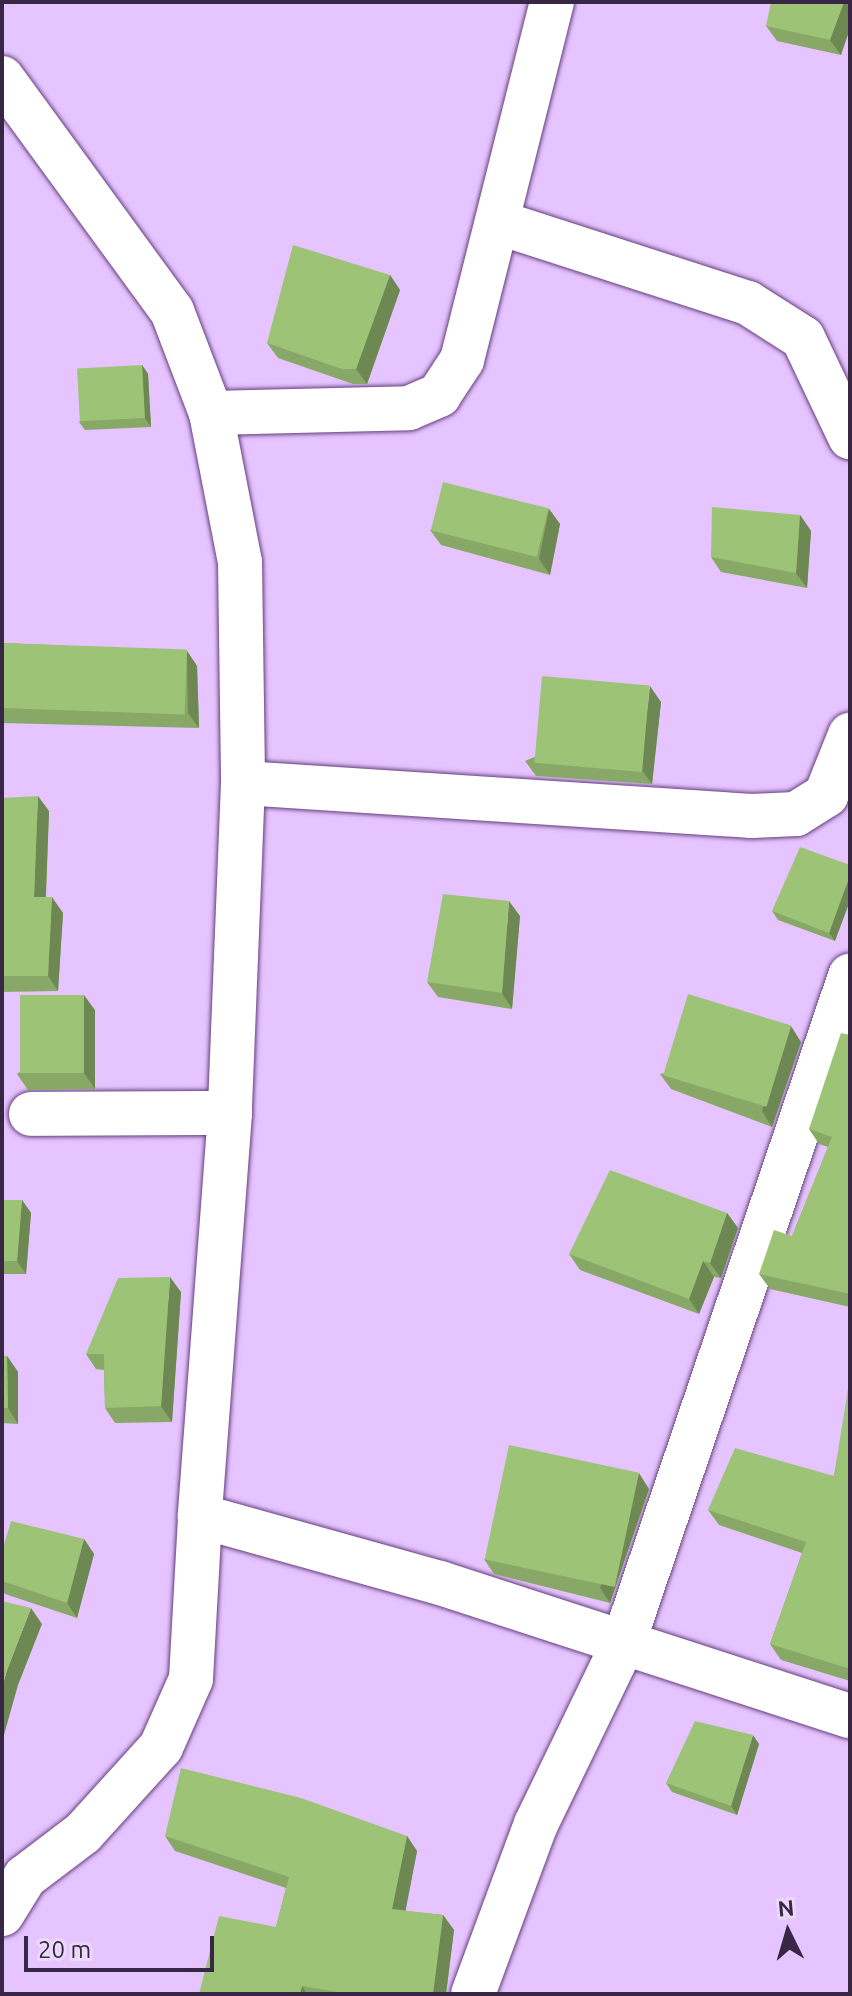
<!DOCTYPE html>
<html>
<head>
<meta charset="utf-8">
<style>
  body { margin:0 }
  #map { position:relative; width:852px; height:1996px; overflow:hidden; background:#e6c4ff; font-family:Ubuntu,sans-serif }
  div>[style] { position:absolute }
  .roads { filter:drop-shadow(0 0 2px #653f7f) drop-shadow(0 0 2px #653f7f) }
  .minor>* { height:44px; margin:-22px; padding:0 22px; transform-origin:22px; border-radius:22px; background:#fff }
  .wall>* { inset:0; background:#87a866 }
  .shaded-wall>* { inset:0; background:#6e8853 }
  .building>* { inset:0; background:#9dc377; transform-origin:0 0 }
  span { translate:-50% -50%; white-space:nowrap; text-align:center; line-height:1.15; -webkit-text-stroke:8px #ead9f7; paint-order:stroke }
  .frame { position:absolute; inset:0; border:4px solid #382744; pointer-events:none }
  .north { position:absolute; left:748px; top:1892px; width:80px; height:80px; -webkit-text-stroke:6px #ead9f7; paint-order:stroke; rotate:355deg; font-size:22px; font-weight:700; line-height:32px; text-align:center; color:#382744 }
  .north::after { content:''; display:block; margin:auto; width:28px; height:36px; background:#382744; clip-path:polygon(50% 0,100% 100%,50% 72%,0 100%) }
  .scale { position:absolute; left:24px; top:1936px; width:190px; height:36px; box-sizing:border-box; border:4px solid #382744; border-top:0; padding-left:10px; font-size:24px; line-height:28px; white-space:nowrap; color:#382744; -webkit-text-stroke:6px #ead9f7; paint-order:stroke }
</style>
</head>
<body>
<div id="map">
  <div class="roads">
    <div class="minor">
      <div style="left:2px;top:78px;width:288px;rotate:53.9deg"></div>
      <div style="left:172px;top:311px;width:109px;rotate:69.1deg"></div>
      <div style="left:211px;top:413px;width:152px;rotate:79deg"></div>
      <div style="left:240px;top:562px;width:221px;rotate:89.2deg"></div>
      <div style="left:243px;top:783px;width:330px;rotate:92.3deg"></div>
      <div style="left:230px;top:1113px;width:404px;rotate:94.3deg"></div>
      <div style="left:200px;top:1516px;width:249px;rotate:15.6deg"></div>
      <div style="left:440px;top:1583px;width:431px;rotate:18deg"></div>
      <div style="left:497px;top:222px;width:264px;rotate:17.9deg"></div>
      <div style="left:748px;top:303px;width:65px;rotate:32.5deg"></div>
      <div style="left:803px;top:338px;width:110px;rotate:64.6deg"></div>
      <div style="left:211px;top:413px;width:198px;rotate:-1.4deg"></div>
      <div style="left:409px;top:408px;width:33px;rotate:-23deg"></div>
      <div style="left:439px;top:395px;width:42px;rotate:-56.7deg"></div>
      <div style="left:462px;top:360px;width:369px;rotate:-75.9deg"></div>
      <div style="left:243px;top:783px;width:510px;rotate:3.71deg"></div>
      <div style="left:752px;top:816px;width:44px;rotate:-2.6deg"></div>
      <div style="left:796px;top:814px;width:36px;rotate:-32deg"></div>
      <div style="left:826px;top:795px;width:65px;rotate:-68.2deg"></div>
      <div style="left:31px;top:1114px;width:199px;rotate:-0.3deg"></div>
      <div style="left:2px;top:1914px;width:44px;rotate:-58.1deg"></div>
      <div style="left:25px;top:1877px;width:73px;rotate:-37.2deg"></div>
      <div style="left:83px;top:1833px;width:116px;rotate:-47.8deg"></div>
      <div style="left:161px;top:1747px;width:74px;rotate:-66.2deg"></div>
      <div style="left:191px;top:1679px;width:163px;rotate:-86.8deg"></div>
      <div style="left:473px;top:1994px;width:181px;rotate:-69.7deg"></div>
      <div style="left:536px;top:1824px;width:200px;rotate:-64.2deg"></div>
      <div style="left:623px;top:1644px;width:706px;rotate:-71.23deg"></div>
    </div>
  </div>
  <div class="wall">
    <div style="clip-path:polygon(850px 2px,841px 55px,777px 41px,766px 26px)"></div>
    <div style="clip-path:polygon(390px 275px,400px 290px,367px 384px,353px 384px,278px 358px,267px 343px)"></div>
    <div style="clip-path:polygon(142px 365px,148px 374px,151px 427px,85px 430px,79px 422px)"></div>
    <div style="clip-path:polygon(549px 509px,560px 524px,550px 575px,441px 545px,430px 530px)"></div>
    <div style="clip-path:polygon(800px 515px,811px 531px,807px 588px,721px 572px,711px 557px)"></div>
    <div style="clip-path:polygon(2px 643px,187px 651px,197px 666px,199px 728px,2px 723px)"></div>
    <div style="clip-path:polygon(661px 702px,652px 784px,536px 776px,525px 761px)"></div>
    <div style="clip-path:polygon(2px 798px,49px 811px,46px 897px,63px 913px,58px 991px,2px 992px)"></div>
    <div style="clip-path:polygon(850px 865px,835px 941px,778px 920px,772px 911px)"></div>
    <div style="clip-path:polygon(520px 916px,512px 1009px,438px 997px,427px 982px)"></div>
    <div style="clip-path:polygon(95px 1010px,95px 1089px,28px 1090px,17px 1074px)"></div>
    <div style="clip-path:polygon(850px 1035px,850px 1307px,770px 1289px,759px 1274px,792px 1236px,828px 1147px,819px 1144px,809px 1129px)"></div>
    <div style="clip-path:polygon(801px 1042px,772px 1127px,671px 1089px,660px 1074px)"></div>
    <div style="clip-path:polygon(2px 1200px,22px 1200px,31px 1213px,26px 1274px,2px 1274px)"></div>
    <div style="clip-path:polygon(727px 1213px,738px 1228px,721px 1278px,714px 1277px,699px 1314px,580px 1270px,569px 1254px)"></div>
    <div style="clip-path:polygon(181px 1292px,172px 1422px,115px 1423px,105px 1408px,104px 1370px,96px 1369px,86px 1354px)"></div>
    <div style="clip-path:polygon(2px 1356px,7px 1356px,18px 1372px,18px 1424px,2px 1423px)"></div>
    <div style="clip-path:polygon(850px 1389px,850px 1681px,781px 1660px,770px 1644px,802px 1553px,719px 1525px,708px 1510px,834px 1476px)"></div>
    <div style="clip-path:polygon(649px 1489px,610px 1603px,494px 1574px,484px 1559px)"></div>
    <div style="clip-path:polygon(84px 1539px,94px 1554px,77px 1618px,5px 1594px,2px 1590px,2px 1552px)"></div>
    <div style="clip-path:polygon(759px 1744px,737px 1815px,672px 1792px,666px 1783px)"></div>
    <div style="clip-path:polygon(165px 1836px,407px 1836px,417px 1851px,405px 1911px,443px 1915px,454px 1930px,446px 1994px,199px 1994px,276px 1927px,286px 1888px,175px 1851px)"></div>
  </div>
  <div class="shaded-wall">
    <div style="clip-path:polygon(844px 2px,850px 2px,850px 29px,841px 55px,830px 40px)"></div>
    <div style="clip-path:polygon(390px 275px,400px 290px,367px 384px,356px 369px)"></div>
    <div style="clip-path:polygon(142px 365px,148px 374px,151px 427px,145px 418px)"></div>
    <div style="clip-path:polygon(549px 509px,560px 524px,550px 575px,539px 559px)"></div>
    <div style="clip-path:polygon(800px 515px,811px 531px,807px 588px,796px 573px)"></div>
    <div style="clip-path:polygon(187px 651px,197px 666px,199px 728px,188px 713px)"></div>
    <div style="clip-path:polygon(650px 686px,661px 702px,652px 784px,641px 769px)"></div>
    <div style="clip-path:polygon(38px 796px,49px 811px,45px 912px,34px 897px)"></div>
    <div style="clip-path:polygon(850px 875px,850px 901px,835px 941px,829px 933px)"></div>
    <div style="clip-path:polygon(52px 897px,63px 913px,58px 991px,48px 976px)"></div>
    <div style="clip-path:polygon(509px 901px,520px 916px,512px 1009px,502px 993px)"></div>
    <div style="clip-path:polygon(84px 995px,95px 1010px,95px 1089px,84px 1073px)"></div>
    <div style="clip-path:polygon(791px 1026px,801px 1042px,772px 1127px,762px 1111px)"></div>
    <div style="clip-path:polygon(22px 1200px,31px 1213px,26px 1274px,17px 1261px)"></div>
    <div style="clip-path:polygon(727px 1213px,738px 1228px,721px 1278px,710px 1263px)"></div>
    <div style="clip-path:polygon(703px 1261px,714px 1277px,699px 1314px,689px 1299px)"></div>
    <div style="clip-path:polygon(170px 1277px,181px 1292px,172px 1422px,161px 1406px)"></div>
    <div style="clip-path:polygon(7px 1356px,18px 1372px,18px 1424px,8px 1408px)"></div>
    <div style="clip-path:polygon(639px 1473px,649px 1489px,610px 1603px,600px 1588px)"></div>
    <div style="clip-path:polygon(84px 1539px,94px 1554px,77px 1618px,67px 1603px)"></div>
    <div style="clip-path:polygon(31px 1608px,42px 1624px,18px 1685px,2px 1742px,2px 1688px,7px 1670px)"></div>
    <div style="clip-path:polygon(753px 1735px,759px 1744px,737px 1815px,731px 1806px)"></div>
    <div style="clip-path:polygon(407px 1836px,417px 1851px,403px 1924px,392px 1909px)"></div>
    <div style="clip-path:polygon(443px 1915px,454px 1930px,446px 1994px,433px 1994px)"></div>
    <div style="clip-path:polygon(302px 1986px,307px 1994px,300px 1994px)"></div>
  </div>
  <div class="building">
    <div style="clip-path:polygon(771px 2px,844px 2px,830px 40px,766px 26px)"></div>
    <div style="clip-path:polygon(293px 245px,390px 275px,356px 369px,342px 369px,267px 343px)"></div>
    <div style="left:142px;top:365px;width:53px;height:65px;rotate:87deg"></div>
    <div style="left:443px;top:482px;width:109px;height:50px;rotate:14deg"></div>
    <div style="clip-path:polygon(712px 507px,800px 515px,796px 573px,711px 557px)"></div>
    <div style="left:2px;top:643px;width:185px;height:65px;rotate:2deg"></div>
    <div style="left:542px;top:676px;width:108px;height:87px;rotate:5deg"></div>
    <div style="clip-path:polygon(38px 796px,34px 897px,52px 897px,48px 976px,2px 976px,2px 798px)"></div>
    <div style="clip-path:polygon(800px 847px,850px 865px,850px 875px,829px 933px,772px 911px)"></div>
    <div style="clip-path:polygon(443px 894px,509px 901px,502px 993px,427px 982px)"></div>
    <div style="left:688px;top:994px;width:108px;height:85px;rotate:17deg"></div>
    <div style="left:84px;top:995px;width:78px;height:64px;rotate:90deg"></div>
    <div style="clip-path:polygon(841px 1033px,850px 1035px,850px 1294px,759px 1274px,774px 1230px,792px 1236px,832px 1137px,809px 1129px)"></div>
    <div style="clip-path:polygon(610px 1170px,727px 1213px,710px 1263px,703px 1261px,689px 1299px,569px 1254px)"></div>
    <div style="clip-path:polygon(2px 1200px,22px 1200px,17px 1261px,2px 1261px)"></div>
    <div style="clip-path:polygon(170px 1277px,161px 1406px,105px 1408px,104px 1354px,86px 1354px,118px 1278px)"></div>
    <div style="clip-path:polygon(2px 1356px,7px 1356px,8px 1408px,2px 1408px)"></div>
    <div style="clip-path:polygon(848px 1389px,850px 1389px,850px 1669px,770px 1644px,806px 1542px,708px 1510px,735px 1448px,834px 1476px)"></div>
    <div style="left:509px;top:1445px;width:133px;height:117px;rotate:12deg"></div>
    <div style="clip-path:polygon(11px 1521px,84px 1539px,67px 1603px,2px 1581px,2px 1552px)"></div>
    <div style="clip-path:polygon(2px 1601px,31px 1608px,7px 1670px,2px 1688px)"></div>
    <div style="clip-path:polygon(695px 1721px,753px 1735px,731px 1806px,666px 1783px)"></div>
    <div style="clip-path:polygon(181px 1768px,301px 1798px,407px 1836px,392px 1909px,443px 1915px,433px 1994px,349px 1994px,302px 1986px,300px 1994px,199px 1994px,219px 1916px,276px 1927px,289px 1877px,165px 1836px)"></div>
  </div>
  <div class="frame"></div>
  <div class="north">N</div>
  <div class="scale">20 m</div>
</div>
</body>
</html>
